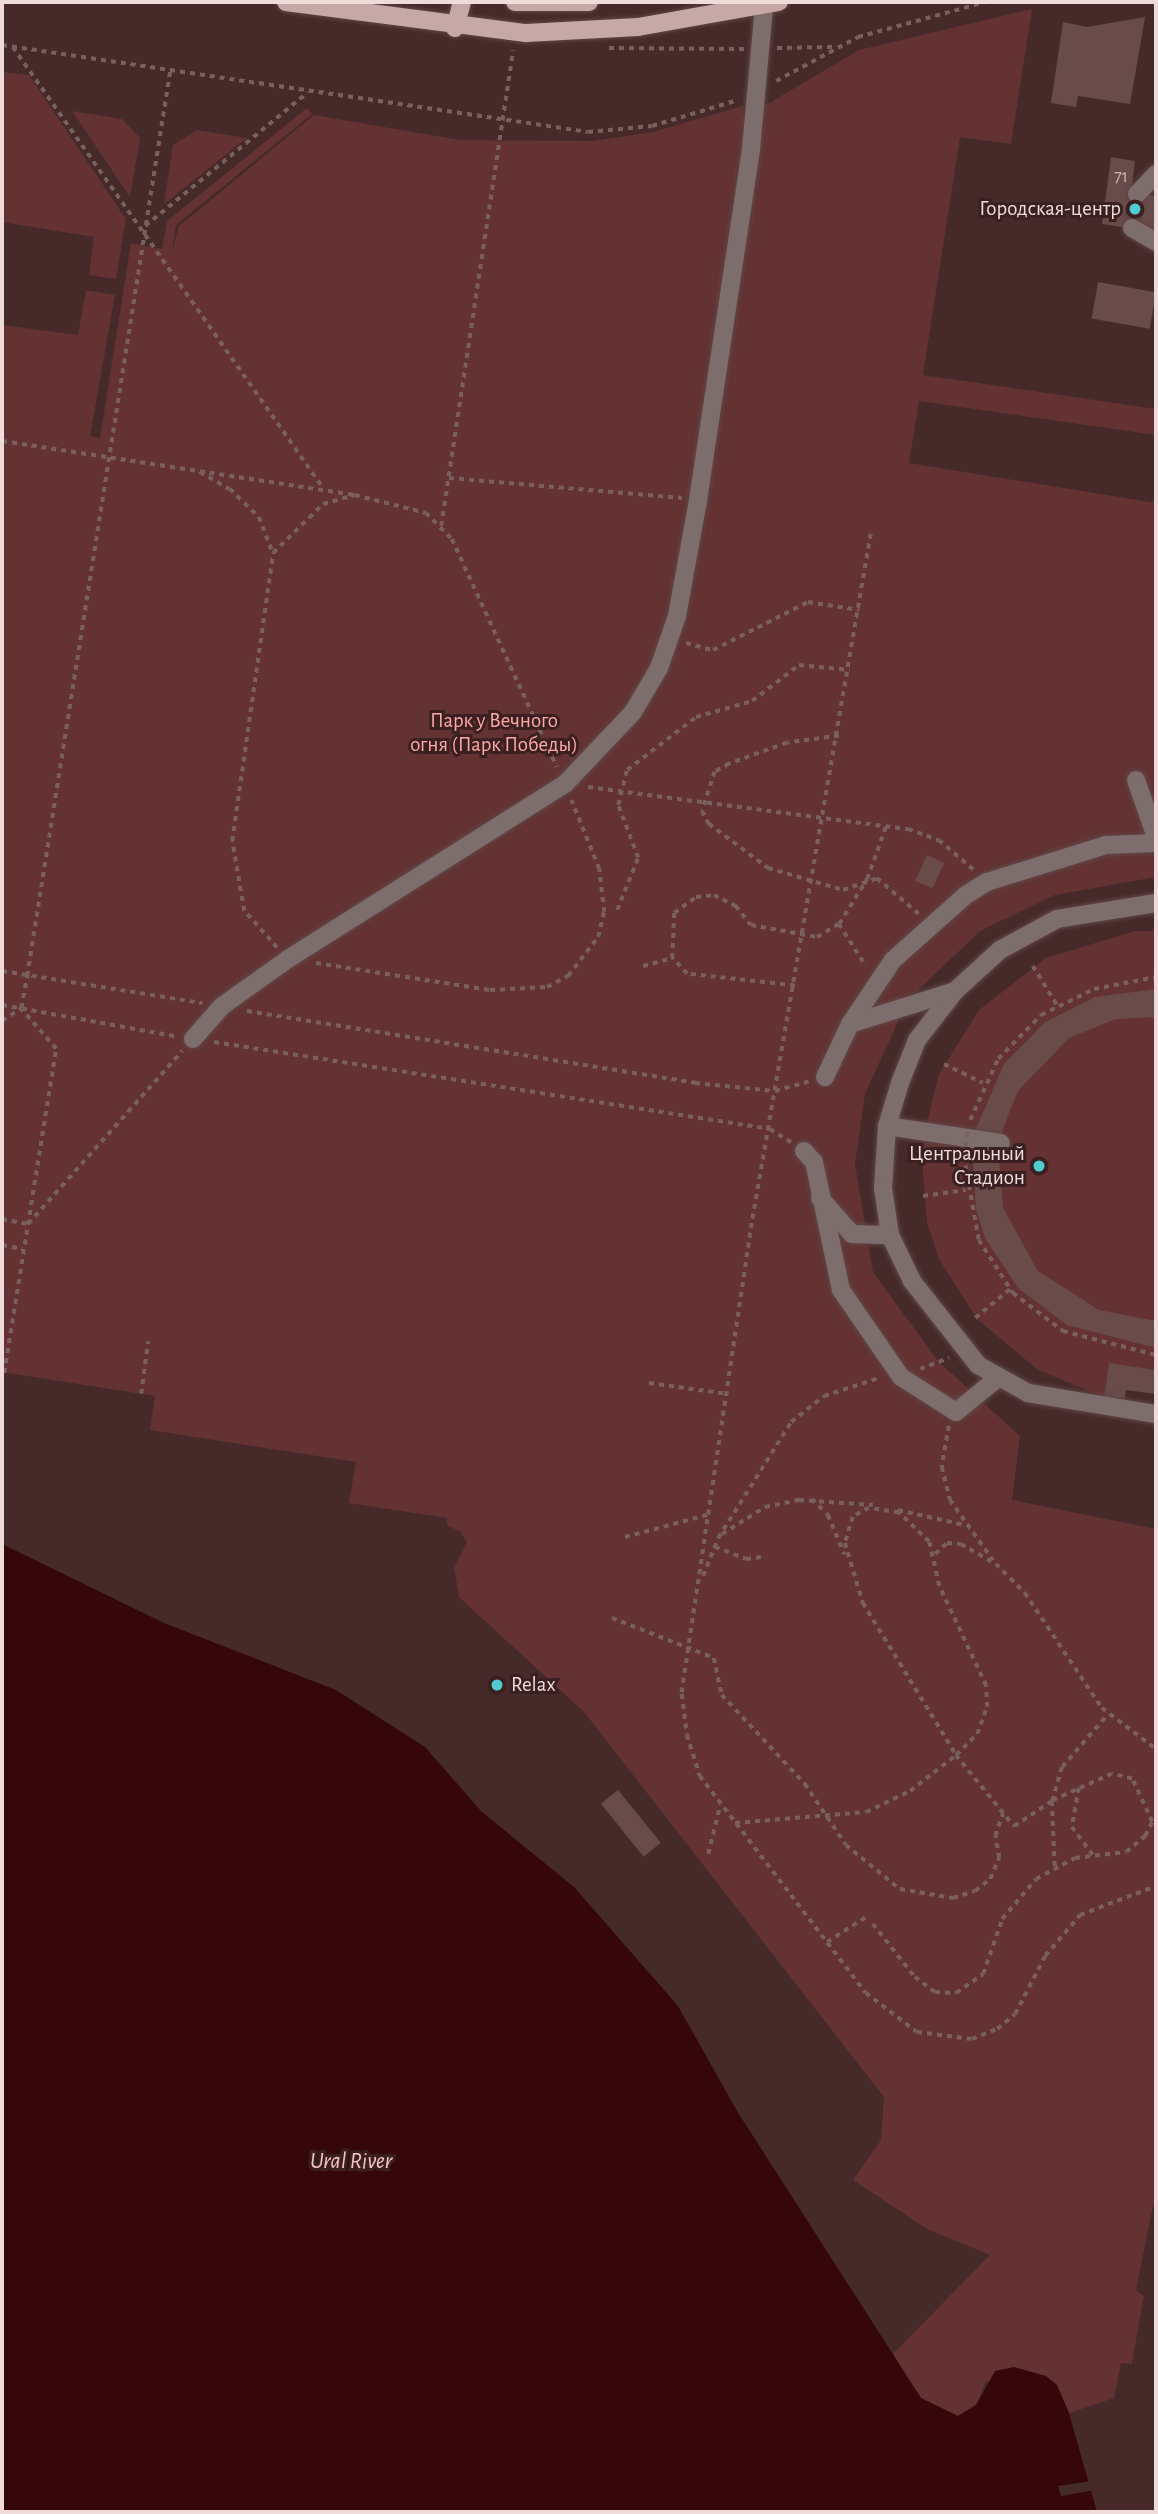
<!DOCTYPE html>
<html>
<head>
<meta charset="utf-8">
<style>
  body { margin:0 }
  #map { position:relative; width:1158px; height:2514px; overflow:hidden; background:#452a29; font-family:"Alegreya Sans",sans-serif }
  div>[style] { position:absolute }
  .green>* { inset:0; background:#643233 }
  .water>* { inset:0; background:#35070b }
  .pier>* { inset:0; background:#452a29 }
  .building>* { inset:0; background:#694b4a; transform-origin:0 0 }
  .minor-tunnel>* { height:18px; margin-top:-9px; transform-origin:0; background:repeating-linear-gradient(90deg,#5e4544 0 18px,transparent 0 27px) }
  .path>* { height:3.5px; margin-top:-1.75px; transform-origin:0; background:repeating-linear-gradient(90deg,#79605f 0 5px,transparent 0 10px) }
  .roads { filter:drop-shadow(0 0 2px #604645) drop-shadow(0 0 2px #604645) }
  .minor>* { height:18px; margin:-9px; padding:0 9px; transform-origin:9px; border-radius:9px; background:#7d6e6d }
  .major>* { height:18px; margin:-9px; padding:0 9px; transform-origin:9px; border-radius:9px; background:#c6a8a7 }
  .path-bridge>* { height:3.5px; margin-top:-1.75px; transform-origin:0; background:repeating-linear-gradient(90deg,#79605f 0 5px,transparent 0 10px) }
  .dots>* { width:19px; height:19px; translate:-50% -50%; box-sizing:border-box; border:4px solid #3a2020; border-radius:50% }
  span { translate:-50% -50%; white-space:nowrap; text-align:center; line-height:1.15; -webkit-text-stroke:6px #3a2020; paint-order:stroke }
  .number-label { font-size:18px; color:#cdb7b6 }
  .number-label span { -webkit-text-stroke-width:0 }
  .poi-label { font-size:21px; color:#eedbda }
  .right { translate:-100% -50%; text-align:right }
  .left { translate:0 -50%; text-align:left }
  .park-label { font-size:21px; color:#fda7a6 }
  .water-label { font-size:23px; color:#fac4c3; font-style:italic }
  .frame { position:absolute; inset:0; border:4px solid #eedbda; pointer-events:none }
</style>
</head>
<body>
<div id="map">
  <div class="green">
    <div style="clip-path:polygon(1032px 9px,1011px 144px,960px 137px,923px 375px,1156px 409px,1156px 435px,919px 401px,909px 463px,1156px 503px,1156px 877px,1055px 895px,980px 931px,908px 1000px,865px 1094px,855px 1164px,873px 1272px,938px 1361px,1020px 1436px,1012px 1500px,1156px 1529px,1156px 2191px,1136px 2290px,1144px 2296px,1134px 2351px,1132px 2364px,1121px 2363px,1114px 2398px,1069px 2413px,1057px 2385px,986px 2381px,977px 2404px,958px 2416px,921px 2398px,892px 2355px,990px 2255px,927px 2229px,853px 2180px,881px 2140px,884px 2097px,584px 1712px,459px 1597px,454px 1567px,467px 1543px,461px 1532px,447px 1525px,447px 1518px,349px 1503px,356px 1462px,150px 1430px,155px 1396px,2px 1372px,2px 325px,78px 335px,86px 290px,115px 295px,90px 436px,100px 438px,131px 243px,162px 249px,167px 221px,307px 108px,312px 114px,176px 225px,172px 251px,179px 226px,314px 115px,460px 140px,592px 141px,653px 132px,743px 106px,743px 116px,749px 115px,859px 50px)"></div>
    <div style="clip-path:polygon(2px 72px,29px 75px,126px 219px,116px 279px,89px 275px,94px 237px,2px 222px)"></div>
    <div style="clip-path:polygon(72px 111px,122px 119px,140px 138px,130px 197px)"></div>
    <div style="clip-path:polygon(197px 130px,247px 138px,164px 204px,173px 145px)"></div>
    <div style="clip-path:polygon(1135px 931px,1156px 931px,1156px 1370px,1109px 1364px,1104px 1397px,1038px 1370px,977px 1319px,939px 1259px,927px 1223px,921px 1148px,939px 1074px,979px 1010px,1046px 958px)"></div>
  </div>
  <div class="water">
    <div style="clip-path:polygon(2px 1544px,164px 1623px,336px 1690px,425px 1747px,482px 1812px,574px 1887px,678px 2006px,737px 2111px,921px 2398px,958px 2416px,976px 2405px,995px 2371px,1014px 2367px,1046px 2376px,1057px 2385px,1069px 2413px,1097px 2512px,2px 2512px)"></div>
  </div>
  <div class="pier">
    <div style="clip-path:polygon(1091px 2481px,1095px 2490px,1061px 2496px,1058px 2486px)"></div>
  </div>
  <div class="building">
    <div style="clip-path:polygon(1145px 17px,1130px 104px,1078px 96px,1076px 107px,1051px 103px,1063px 22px,1087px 27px)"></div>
    <div style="clip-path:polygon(1111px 157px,1135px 161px,1131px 193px,1156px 196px,1156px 232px,1102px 224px)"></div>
    <div style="left:1098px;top:282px;width:59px;height:37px;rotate:10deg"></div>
    <div style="left:927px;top:855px;width:19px;height:28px;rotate:25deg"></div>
    <div style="clip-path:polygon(1156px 989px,1156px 1017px,1116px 1019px,1069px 1038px,1018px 1091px,1000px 1136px,975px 1131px,1004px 1064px,1045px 1022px,1095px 997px)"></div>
    <div style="clip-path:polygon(972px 1146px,998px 1148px,1003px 1208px,1038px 1271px,1099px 1310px,1156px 1321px,1156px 1348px,1067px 1325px,1018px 1288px,985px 1238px,976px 1209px)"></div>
    <div style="clip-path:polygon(1109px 1363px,1156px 1370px,1156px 1394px,1126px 1390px,1125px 1399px,1104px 1397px)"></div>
    <div style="left:618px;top:1790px;width:68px;height:22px;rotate:51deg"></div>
  </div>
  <div class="minor-tunnel">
    <div style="left:1132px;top:228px;width:34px;rotate:-82deg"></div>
  </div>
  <div class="path">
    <div style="left:2px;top:45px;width:592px;rotate:8.44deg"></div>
    <div style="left:588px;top:132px;width:64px;rotate:-5.4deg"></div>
    <div style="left:652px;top:126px;width:90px;rotate:-16.8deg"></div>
    <div style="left:13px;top:47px;width:540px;rotate:54.87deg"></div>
    <div style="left:609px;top:48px;width:135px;rotate:0.4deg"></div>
    <div style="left:777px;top:48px;width:55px;rotate:-1deg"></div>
    <div style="left:776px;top:81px;width:93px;rotate:-28.2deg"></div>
    <div style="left:858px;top:37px;width:133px;rotate:-15.3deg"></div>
    <div style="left:145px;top:226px;width:210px;rotate:-39.4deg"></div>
    <div style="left:2px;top:441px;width:357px;rotate:8.7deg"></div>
    <div style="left:355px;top:495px;width:73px;rotate:14.2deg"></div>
    <div style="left:426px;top:513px;width:37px;rotate:45deg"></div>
    <div style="left:452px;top:539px;width:251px;rotate:65.3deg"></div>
    <div style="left:200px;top:472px;width:34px;rotate:30deg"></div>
    <div style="left:230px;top:489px;width:40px;rotate:44deg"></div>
    <div style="left:259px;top:517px;width:39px;rotate:69deg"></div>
    <div style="left:449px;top:478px;width:234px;rotate:4.9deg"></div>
    <div style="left:441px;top:526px;width:481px;rotate:-81.4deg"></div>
    <div style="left:871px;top:534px;width:699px;rotate:99.8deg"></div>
    <div style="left:752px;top:1223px;width:476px;rotate:98.5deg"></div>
    <div style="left:682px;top:1694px;width:41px;rotate:83deg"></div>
    <div style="left:687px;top:1735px;width:43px;rotate:72.4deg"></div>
    <div style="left:700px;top:1776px;width:273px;rotate:52.6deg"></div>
    <div style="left:866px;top:1993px;width:64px;rotate:37.4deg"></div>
    <div style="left:917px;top:2032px;width:55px;rotate:7.3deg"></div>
    <div style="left:972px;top:2039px;width:27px;rotate:-22deg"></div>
    <div style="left:997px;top:2029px;width:23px;rotate:-40deg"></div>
    <div style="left:1015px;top:2014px;width:65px;rotate:-62.7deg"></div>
    <div style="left:1045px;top:1956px;width:54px;rotate:-49.5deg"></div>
    <div style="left:1080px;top:1915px;width:81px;rotate:-20.9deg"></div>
    <div style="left:686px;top:643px;width:28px;rotate:15deg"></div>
    <div style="left:713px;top:650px;width:106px;rotate:-26.8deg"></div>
    <div style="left:808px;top:602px;width:52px;rotate:8.9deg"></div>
    <div style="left:839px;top:736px;width:52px;rotate:172.3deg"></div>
    <div style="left:787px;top:743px;width:62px;rotate:160.1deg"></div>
    <div style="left:729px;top:764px;width:16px;rotate:150deg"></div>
    <div style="left:715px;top:772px;width:41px;rotate:108.4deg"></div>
    <div style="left:702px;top:811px;width:15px;rotate:62deg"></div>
    <div style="left:709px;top:824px;width:74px;rotate:36.7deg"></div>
    <div style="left:768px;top:868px;width:78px;rotate:16.3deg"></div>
    <div style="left:843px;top:890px;width:36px;rotate:-19deg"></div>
    <div style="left:877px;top:878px;width:55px;rotate:40.6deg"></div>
    <div style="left:588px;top:787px;width:323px;rotate:7.5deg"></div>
    <div style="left:908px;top:829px;width:33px;rotate:20deg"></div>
    <div style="left:939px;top:840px;width:46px;rotate:40.6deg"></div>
    <div style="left:617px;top:910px;width:56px;rotate:-68deg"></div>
    <div style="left:638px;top:858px;width:57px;rotate:-110.7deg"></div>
    <div style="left:618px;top:805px;width:36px;rotate:-76deg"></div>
    <div style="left:627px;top:770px;width:87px;rotate:-37.5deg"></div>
    <div style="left:696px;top:717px;width:58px;rotate:-15.9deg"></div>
    <div style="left:752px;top:701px;width:59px;rotate:-37.5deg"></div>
    <div style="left:799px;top:665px;width:51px;rotate:5.6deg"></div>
    <div style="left:839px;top:924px;width:50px;rotate:57.3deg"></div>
    <div style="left:277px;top:948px;width:50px;rotate:-131.7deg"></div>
    <div style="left:244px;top:911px;width:71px;rotate:-99.7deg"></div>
    <div style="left:232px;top:841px;width:291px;rotate:-81.9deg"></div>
    <div style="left:273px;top:553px;width:70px;rotate:-44.4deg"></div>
    <div style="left:323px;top:504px;width:33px;rotate:-16deg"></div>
    <div style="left:316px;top:963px;width:176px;rotate:8.8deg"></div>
    <div style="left:490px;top:990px;width:57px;rotate:-3deg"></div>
    <div style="left:547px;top:987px;width:24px;rotate:-28deg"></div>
    <div style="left:568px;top:976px;width:49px;rotate:-52.4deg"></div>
    <div style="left:598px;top:937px;width:26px;rotate:-77deg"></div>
    <div style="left:604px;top:912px;width:43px;rotate:-96.6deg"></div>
    <div style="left:599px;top:869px;width:74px;rotate:-112.1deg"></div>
    <div style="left:643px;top:966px;width:30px;rotate:-15deg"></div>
    <div style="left:1033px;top:966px;width:46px;rotate:58.4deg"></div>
    <div style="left:2px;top:971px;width:203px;rotate:9.1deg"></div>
    <div style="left:795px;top:986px;width:109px;rotate:-173.7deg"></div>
    <div style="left:687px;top:974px;width:22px;rotate:-133deg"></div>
    <div style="left:672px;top:958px;width:45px;rotate:-87.5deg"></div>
    <div style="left:674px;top:913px;width:27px;rotate:-36deg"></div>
    <div style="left:696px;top:897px;width:18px;rotate:-6deg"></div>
    <div style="left:714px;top:895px;width:25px;rotate:27deg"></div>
    <div style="left:736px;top:906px;width:24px;rotate:52deg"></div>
    <div style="left:751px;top:925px;width:67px;rotate:10.3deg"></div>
    <div style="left:817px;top:937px;width:26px;rotate:-31deg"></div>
    <div style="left:839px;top:924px;width:53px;rotate:-58.1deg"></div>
    <div style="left:867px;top:879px;width:56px;rotate:-70.3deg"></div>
    <div style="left:2px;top:1005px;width:176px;rotate:10.2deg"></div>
    <div style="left:247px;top:1011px;width:454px;rotate:9.1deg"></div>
    <div style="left:695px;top:1083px;width:80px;rotate:5.7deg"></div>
    <div style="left:775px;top:1091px;width:35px;rotate:-16deg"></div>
    <div style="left:2px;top:1021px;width:23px;rotate:-34deg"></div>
    <div style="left:21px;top:1008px;width:33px;rotate:-79deg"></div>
    <div style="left:27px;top:976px;width:916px;rotate:-81.02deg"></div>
    <div style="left:214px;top:1042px;width:563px;rotate:8.89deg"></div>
    <div style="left:770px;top:1129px;width:25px;rotate:32deg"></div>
    <div style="left:944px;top:1064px;width:43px;rotate:26deg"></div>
    <div style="left:970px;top:1120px;width:67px;rotate:-65.3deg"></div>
    <div style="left:998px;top:1059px;width:62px;rotate:-45.7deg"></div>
    <div style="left:1041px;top:1015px;width:59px;rotate:-26.1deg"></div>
    <div style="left:1094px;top:989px;width:63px;rotate:-11deg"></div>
    <div style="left:964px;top:1156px;width:85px;rotate:79.9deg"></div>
    <div style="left:979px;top:1240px;width:63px;rotate:57.3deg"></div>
    <div style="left:1013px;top:1293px;width:63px;rotate:37.2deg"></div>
    <div style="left:1063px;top:1331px;width:96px;rotate:14.5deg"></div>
    <div style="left:923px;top:1196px;width:43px;rotate:-7.9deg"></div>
    <div style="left:2px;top:1219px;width:26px;rotate:11deg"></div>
    <div style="left:28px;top:1224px;width:232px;rotate:-48.3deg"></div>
    <div style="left:2px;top:1245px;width:21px;rotate:11deg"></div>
    <div style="left:975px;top:1318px;width:45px;rotate:-39.6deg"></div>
    <div style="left:920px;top:1369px;width:31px;rotate:-21deg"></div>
    <div style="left:4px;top:1373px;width:328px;rotate:-80.9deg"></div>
    <div style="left:56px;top:1049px;width:52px;rotate:-131.1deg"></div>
    <div style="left:649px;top:1383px;width:80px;rotate:7.9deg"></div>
    <div style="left:141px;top:1394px;width:53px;rotate:-82.5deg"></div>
    <div style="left:949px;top:1426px;width:42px;rotate:99.7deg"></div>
    <div style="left:942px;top:1467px;width:34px;rotate:76deg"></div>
    <div style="left:950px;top:1500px;width:74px;rotate:54.4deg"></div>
    <div style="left:812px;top:1499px;width:23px;rotate:45deg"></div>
    <div style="left:828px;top:1515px;width:43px;rotate:67deg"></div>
    <div style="left:898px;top:1510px;width:68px;rotate:12.8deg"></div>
    <div style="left:722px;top:1534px;width:51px;rotate:-32.1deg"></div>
    <div style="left:765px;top:1507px;width:35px;rotate:-12deg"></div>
    <div style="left:799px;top:1500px;width:74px;rotate:3.9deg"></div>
    <div style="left:625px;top:1537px;width:88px;rotate:-15.1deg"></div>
    <div style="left:715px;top:1547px;width:33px;rotate:21deg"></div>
    <div style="left:746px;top:1559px;width:15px;rotate:-8deg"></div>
    <div style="left:935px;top:1554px;width:16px;rotate:-43deg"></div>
    <div style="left:947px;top:1543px;width:14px;rotate:4deg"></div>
    <div style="left:961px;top:1544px;width:40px;rotate:29.7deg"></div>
    <div style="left:996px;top:1564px;width:41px;rotate:45deg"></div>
    <div style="left:1025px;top:1593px;width:138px;rotate:56.2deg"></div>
    <div style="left:1102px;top:1708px;width:68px;rotate:37.2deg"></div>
    <div style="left:703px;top:1576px;width:41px;rotate:-68.5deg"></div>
    <div style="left:718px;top:1538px;width:137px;rotate:-57.8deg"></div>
    <div style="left:791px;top:1422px;width:42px;rotate:-38.2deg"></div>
    <div style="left:824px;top:1396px;width:58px;rotate:-18.1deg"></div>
    <div style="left:612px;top:1618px;width:110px;rotate:21.4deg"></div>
    <div style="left:714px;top:1658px;width:38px;rotate:78deg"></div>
    <div style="left:722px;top:1695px;width:122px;rotate:47deg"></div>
    <div style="left:805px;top:1784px;width:73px;rotate:56.1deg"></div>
    <div style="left:846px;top:1845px;width:70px;rotate:39.2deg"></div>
    <div style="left:900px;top:1889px;width:54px;rotate:9.6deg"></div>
    <div style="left:953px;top:1898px;width:23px;rotate:-18deg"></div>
    <div style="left:975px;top:1891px;width:19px;rotate:-39deg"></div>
    <div style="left:990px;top:1879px;width:23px;rotate:-67deg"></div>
    <div style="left:999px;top:1858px;width:22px;rotate:-100deg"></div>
    <div style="left:995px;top:1836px;width:24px;rotate:-71deg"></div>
    <div style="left:1079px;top:1788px;width:40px;rotate:100deg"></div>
    <div style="left:1072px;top:1827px;width:35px;rotate:53deg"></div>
    <div style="left:735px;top:1823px;width:131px;rotate:-4.8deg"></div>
    <div style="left:866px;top:1812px;width:49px;rotate:-25.5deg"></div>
    <div style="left:910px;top:1791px;width:58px;rotate:-38deg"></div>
    <div style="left:956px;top:1755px;width:30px;rotate:-45deg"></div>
    <div style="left:977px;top:1734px;width:29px;rotate:-70deg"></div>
    <div style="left:987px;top:1707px;width:21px;rotate:-93deg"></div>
    <div style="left:986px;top:1686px;width:110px;rotate:-115.2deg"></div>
    <div style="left:939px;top:1586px;width:45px;rotate:-102.8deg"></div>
    <div style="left:929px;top:1542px;width:42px;rotate:-136deg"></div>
    <div style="left:899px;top:1513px;width:30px;rotate:-171deg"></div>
    <div style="left:869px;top:1508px;width:18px;rotate:151deg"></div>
    <div style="left:853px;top:1517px;width:27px;rotate:107deg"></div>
    <div style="left:845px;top:1543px;width:63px;rotate:73.3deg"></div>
    <div style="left:863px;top:1603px;width:178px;rotate:58.5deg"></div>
    <div style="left:956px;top:1755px;width:92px;rotate:50.8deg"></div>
    <div style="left:1014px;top:1826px;width:45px;rotate:-33.3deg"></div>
    <div style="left:1052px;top:1801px;width:35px;rotate:-74deg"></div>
    <div style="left:1062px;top:1767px;width:70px;rotate:-49deg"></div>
    <div style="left:708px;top:1854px;width:50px;rotate:-76.2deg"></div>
    <div style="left:873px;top:1924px;width:68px;rotate:51.6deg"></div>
    <div style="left:915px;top:1977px;width:25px;rotate:37deg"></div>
    <div style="left:935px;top:1992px;width:21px;rotate:3deg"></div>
    <div style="left:956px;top:1993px;width:33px;rotate:-35deg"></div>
    <div style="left:983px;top:1974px;width:58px;rotate:-70.9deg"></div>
    <div style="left:1002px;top:1919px;width:52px;rotate:-49.6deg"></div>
    <div style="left:1036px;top:1879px;width:44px;rotate:-28.3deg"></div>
    <div style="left:1075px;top:1858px;width:51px;rotate:-6.7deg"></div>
    <div style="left:1126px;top:1852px;width:25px;rotate:-40deg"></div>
    <div style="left:1145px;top:1836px;width:16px;rotate:-63deg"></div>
    <div style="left:1152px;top:1822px;width:47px;rotate:-114.9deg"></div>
    <div style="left:1132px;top:1779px;width:21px;rotate:-166deg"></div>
    <div style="left:1112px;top:1774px;width:66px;rotate:155.8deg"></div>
    <div style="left:1052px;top:1801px;width:67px;rotate:87.4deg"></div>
    <div style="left:827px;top:1942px;width:46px;rotate:-32.7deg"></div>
  </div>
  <div class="roads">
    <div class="minor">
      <div style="left:1137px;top:194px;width:28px;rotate:-46deg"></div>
      <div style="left:1132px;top:228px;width:28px;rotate:30deg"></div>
      <div style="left:1136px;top:780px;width:60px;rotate:70.7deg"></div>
      <div style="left:1156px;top:903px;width:100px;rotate:170.8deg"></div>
      <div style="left:1057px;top:919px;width:65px;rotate:151.5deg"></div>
      <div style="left:1000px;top:950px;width:61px;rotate:137.7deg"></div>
      <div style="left:955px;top:991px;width:62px;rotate:127.8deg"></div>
      <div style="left:917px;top:1040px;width:46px;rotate:111.6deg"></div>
      <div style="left:900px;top:1083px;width:45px;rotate:106.8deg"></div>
      <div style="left:887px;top:1126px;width:62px;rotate:93.7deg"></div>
      <div style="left:883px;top:1188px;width:48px;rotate:81.5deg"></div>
      <div style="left:890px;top:1235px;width:51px;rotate:64.4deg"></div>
      <div style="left:912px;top:1281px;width:107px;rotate:51.8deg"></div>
      <div style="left:978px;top:1365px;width:57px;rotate:29.2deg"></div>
      <div style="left:1028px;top:1393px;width:130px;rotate:9.3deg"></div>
      <div style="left:850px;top:1024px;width:110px;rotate:-17.4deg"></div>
      <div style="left:193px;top:1039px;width:44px;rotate:-48.7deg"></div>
      <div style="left:222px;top:1006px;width:85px;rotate:-35.4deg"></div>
      <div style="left:291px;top:957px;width:324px;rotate:-32.3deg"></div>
      <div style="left:565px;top:784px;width:99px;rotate:-46.6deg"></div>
      <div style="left:633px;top:712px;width:51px;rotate:-59.4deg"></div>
      <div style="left:659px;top:668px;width:55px;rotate:-70.9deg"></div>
      <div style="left:677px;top:616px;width:118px;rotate:-79.7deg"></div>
      <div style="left:698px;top:500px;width:355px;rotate:-81.4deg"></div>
      <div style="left:751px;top:149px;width:145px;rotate:-84.8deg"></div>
      <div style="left:825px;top:1077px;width:59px;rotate:-64.7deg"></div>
      <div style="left:850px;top:1024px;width:77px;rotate:-56.1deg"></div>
      <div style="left:893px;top:960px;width:98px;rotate:-41.7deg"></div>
      <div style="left:966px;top:895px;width:25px;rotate:-32deg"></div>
      <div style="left:987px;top:882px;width:125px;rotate:-17.3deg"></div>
      <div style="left:1106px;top:845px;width:50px;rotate:-2.3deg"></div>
      <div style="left:887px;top:1126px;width:115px;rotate:8.5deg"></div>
      <div style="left:804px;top:1151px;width:15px;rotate:48deg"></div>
      <div style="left:814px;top:1162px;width:131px;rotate:78.1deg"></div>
      <div style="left:841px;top:1290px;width:106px;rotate:55.4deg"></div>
      <div style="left:901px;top:1377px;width:65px;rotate:32.5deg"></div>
      <div style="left:956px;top:1412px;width:55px;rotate:-39.1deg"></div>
      <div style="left:820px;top:1198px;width:48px;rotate:48.4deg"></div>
      <div style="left:852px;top:1234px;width:38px;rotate:2deg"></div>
    </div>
    <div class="major">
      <div style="left:286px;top:2px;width:242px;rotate:7.4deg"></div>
      <div style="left:526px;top:33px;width:112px;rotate:-3.1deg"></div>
      <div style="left:638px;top:27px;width:143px;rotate:-10.1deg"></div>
      <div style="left:515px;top:2px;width:74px"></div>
      <div style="left:455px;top:28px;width:27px;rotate:-75deg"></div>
    </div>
  </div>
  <div class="path-bridge">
    <div style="left:965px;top:1147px;width:18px;rotate:-81deg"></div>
  </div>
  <div class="dots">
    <div style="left:1135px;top:209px;background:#51ccd3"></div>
    <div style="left:1039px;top:1166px;background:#51ccd3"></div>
    <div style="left:497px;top:1685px;background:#51ccd3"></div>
  </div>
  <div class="number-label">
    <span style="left:1121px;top:177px">71</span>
  </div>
  <div class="poi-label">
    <span class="right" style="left:1121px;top:209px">Городская-центр</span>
    <span class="right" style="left:1025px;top:1166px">Центральный<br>Стадион</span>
    <span class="left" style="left:511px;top:1685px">Relax</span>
  </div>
  <div class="park-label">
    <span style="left:494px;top:733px">Парк у Вечного<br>огня (Парк Победы)</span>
  </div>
  <div class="water-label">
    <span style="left:351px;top:2162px">Ural River</span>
  </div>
  <div class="frame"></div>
</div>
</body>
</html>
